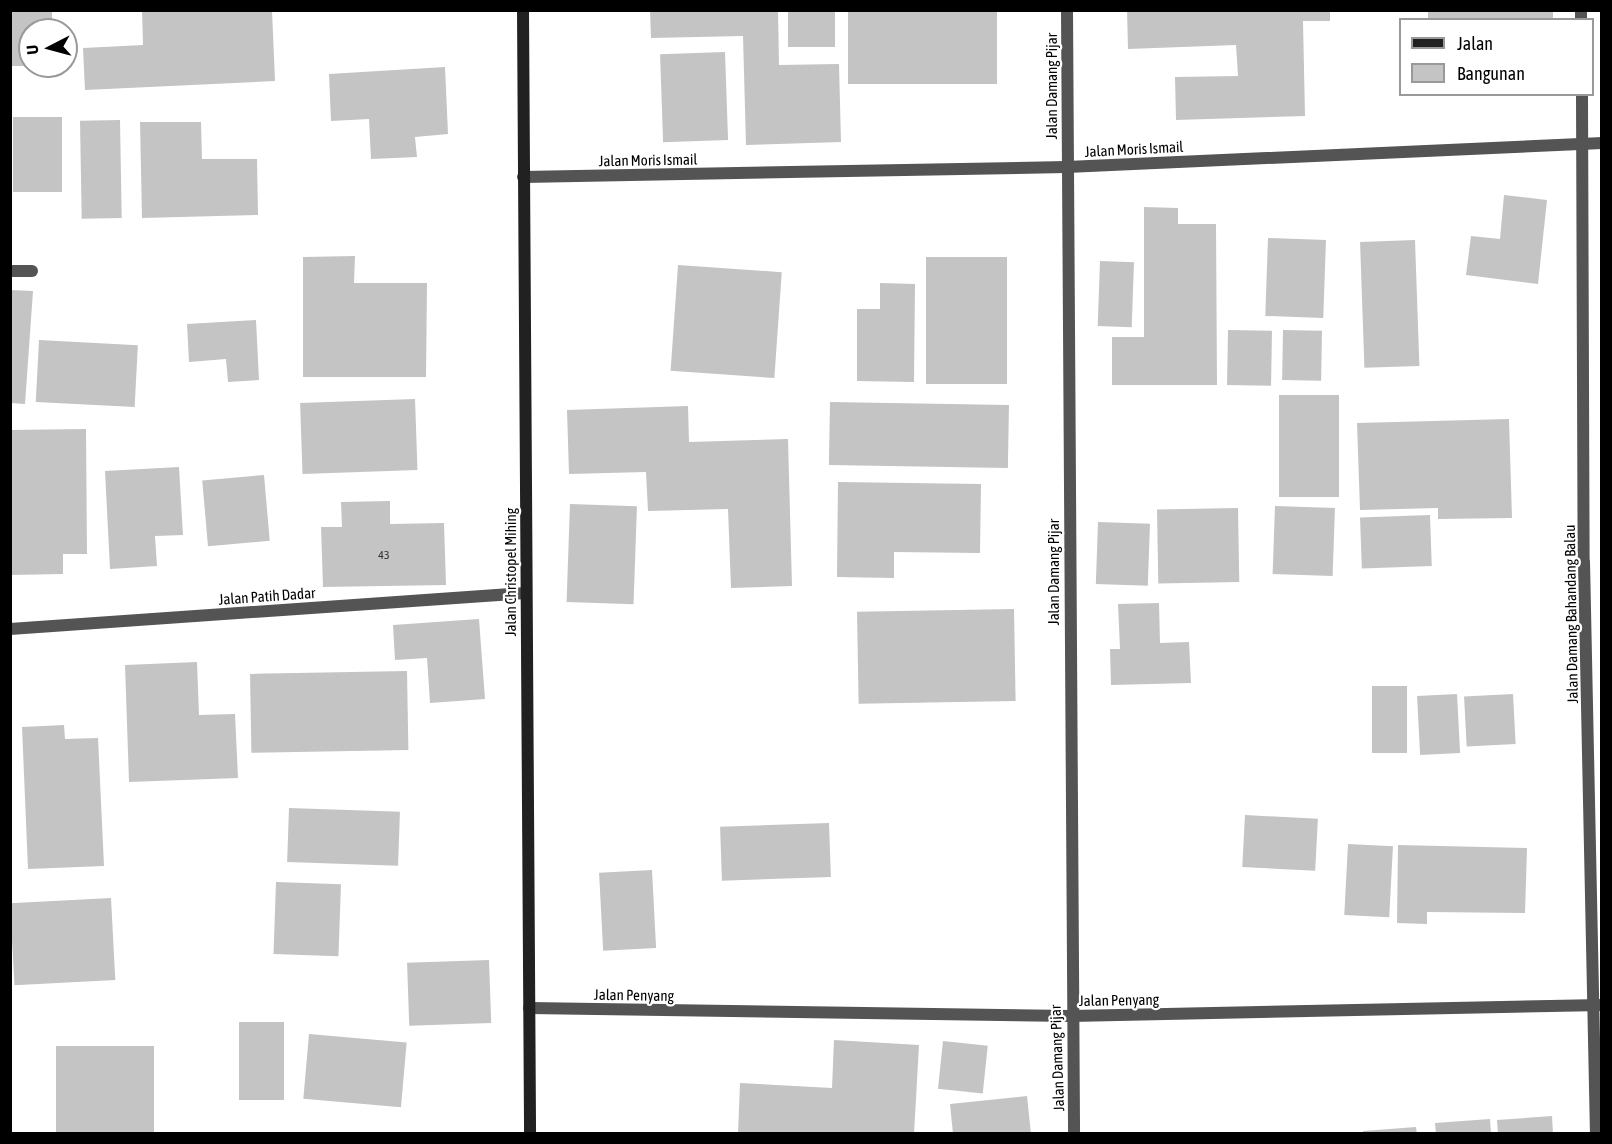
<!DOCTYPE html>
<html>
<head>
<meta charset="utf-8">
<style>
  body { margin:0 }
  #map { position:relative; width:1612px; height:1144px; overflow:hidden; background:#fff; font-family:"Asap Condensed",sans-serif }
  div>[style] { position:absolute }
  .building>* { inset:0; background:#c4c4c4; transform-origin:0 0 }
  .street>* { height:12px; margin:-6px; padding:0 6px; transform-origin:6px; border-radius:6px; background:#545454 }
  .secondary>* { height:12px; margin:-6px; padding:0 6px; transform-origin:6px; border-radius:6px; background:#212121 }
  span { translate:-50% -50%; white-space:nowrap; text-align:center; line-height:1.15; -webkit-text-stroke:4.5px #fff; paint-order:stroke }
  .number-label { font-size:12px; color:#313131 }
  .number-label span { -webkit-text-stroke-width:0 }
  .street-label { font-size:15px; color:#000 }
  .frame { position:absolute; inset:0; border:12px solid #000; pointer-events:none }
  .legend { position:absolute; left:1399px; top:18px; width:195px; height:78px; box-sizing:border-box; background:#fff; border:2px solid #999; margin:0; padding:8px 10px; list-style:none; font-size:18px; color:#000 }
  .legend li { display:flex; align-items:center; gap:12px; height:30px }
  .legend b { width:30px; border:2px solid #999 }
  .north { position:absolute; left:18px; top:18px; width:60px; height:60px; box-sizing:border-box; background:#fff; border:2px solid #999; border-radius:50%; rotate:264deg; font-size:16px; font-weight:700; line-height:24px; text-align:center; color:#000 }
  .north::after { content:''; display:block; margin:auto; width:21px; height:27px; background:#000; clip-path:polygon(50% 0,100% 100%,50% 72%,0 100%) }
</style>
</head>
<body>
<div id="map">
  <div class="building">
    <div style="clip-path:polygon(10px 10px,52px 10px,52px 30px,30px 30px,30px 66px,10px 66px)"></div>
    <div style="clip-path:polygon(142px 10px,272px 10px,275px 81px,85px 90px,83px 48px,143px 45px)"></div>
    <div style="clip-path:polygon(650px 10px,778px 10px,779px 65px,839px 64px,841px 142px,746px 145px,743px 36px,651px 38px)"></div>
    <div style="left:788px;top:10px;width:47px;height:37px"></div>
    <div style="left:848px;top:10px;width:149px;height:74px"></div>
    <div style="clip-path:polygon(1127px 10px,1330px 10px,1330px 21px,1303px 21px,1305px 116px,1176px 120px,1175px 77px,1238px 76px,1236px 45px,1128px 49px)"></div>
    <div style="left:1428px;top:10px;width:125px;height:10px"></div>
    <div style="left:725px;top:52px;width:88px;height:65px;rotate:88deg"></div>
    <div style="clip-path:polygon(445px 67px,448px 134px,415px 137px,417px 157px,371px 159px,369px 119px,331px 121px,329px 74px)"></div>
    <div style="left:13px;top:117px;width:49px;height:75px"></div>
    <div style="left:120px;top:120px;width:98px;height:40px;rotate:89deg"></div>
    <div style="clip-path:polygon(140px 122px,201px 122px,202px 159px,257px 159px,258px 215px,142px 218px)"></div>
    <div style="clip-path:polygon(1504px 195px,1547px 200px,1538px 284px,1466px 275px,1471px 236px,1500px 239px)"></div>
    <div style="clip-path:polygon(1144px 207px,1178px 208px,1178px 224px,1216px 224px,1217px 385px,1112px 385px,1112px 337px,1144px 337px)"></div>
    <div style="left:1268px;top:238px;width:58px;height:78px;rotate:2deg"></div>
    <div style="left:1415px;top:240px;width:126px;height:55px;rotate:88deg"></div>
    <div style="clip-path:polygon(355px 256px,354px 283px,427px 283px,426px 377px,303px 377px,303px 257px)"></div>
    <div style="left:926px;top:257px;width:81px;height:127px"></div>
    <div style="left:1100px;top:261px;width:34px;height:65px;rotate:2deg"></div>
    <div style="left:678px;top:265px;width:104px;height:106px;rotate:4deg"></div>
    <div style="clip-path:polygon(880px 283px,915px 284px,914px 382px,857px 381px,857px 309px,880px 309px)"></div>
    <div style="clip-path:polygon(10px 290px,33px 291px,25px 404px,10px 403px)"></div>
    <div style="clip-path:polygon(256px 320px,259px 380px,228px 382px,226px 359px,189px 362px,187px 324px)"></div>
    <div style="left:1228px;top:330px;width:44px;height:55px;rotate:1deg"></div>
    <div style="left:1283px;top:330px;width:39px;height:50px;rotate:1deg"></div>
    <div style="left:39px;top:340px;width:99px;height:62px;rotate:3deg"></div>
    <div style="left:1279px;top:395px;width:60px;height:102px"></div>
    <div style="left:415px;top:399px;width:71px;height:115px;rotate:88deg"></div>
    <div style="left:830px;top:402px;width:179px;height:63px;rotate:1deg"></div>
    <div style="clip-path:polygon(688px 406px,689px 442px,788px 439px,792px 586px,731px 588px,728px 509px,648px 511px,646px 472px,569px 474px,567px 410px)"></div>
    <div style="clip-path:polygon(1509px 419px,1512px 518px,1438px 519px,1438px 508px,1360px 510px,1357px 423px)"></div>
    <div style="clip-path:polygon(86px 429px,87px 554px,63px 554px,63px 574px,10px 575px,10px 430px)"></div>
    <div style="clip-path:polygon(179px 467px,183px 535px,155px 536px,157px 566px,110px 569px,105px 471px)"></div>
    <div style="left:264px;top:475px;width:66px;height:62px;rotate:85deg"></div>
    <div style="clip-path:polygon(838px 482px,981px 484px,980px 553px,894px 552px,894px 578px,837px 577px)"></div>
    <div style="clip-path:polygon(390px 501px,390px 524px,444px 523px,446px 585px,323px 587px,321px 527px,342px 527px,341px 502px)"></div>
    <div style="left:570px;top:504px;width:67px;height:98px;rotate:2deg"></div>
    <div style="left:1275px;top:506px;width:60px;height:68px;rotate:2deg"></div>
    <div style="left:1238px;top:508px;width:74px;height:81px;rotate:89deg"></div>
    <div style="left:1430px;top:515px;width:51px;height:70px;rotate:88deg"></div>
    <div style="left:1098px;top:522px;width:52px;height:62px;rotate:2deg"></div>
    <div style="clip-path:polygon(1159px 603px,1160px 643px,1189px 642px,1191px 683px,1111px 685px,1110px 649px,1120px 649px,1118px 604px)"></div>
    <div style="left:1014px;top:609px;width:92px;height:157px;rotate:89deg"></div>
    <div style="clip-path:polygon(479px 619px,485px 699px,430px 703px,427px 658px,395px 660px,393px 625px)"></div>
    <div style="clip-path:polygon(197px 662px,199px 715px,235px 714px,238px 778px,129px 782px,125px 665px)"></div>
    <div style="left:407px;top:671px;width:79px;height:157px;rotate:89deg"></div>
    <div style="left:1372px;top:686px;width:35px;height:67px"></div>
    <div style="left:1457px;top:694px;width:59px;height:40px;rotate:87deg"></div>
    <div style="left:1513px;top:694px;width:50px;height:49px;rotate:87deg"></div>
    <div style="clip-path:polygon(64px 725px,65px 739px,98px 738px,104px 866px,28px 869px,22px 727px)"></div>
    <div style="left:289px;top:808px;width:111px;height:54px;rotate:2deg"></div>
    <div style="left:1245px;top:815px;width:73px;height:52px;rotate:3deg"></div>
    <div style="left:829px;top:823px;width:54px;height:109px;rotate:88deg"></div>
    <div style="left:1348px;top:844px;width:45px;height:71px;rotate:3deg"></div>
    <div style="clip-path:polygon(1398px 845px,1527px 848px,1525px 913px,1427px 912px,1427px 924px,1397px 923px)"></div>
    <div style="left:652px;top:870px;width:78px;height:53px;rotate:87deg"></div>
    <div style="left:276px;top:882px;width:65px;height:72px;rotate:2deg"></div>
    <div style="left:111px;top:898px;width:82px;height:101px;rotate:87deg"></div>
    <div style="left:489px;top:960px;width:63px;height:82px;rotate:88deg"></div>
    <div style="left:239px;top:1022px;width:45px;height:78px"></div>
    <div style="left:309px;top:1034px;width:98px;height:65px;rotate:5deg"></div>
    <div style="clip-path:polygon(834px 1040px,919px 1045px,914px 1134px,738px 1134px,740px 1083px,832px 1088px)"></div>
    <div style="left:943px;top:1041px;width:45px;height:48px;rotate:6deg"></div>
    <div style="left:56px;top:1046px;width:98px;height:88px"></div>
    <div style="clip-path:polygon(1027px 1096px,1031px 1134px,953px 1134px,950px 1104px)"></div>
    <div style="clip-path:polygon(1552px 1116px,1553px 1134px,1498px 1134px,1497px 1120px)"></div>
    <div style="clip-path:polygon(1490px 1119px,1491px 1134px,1436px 1134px,1435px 1123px)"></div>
    <div style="clip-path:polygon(1416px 1127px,1417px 1134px,1363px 1134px,1363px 1131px)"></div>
  </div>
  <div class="street">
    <div style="left:1067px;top:10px;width:1124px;rotate:89.64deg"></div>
    <div style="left:1581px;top:10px;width:10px;rotate:90deg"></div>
    <div style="left:1582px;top:94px;width:468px;rotate:89.8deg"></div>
    <div style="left:1584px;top:562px;width:572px;rotate:88.8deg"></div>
    <div style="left:523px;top:177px;width:544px;rotate:-1.05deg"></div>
    <div style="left:1067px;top:167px;width:536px;rotate:-2.57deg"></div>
    <div style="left:10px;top:271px;width:22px"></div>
    <div style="left:10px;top:629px;width:517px;rotate:-3.99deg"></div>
    <div style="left:529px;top:1008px;width:542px;rotate:0.85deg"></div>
    <div style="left:1071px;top:1016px;width:531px;rotate:-1.19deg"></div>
  </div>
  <div class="secondary">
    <div style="left:523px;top:10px;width:1124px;rotate:89.64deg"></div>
  </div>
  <div class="number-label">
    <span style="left:384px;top:556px">43</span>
  </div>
  <div class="street-label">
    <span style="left:1052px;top:86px;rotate:-90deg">Jalan Damang Pijar</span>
    <span style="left:1134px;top:149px;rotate:-3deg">Jalan Moris Ismail</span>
    <span style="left:648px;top:160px;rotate:-1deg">Jalan Moris Ismail</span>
    <span style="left:511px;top:572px;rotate:-90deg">Jalan Christopel Mihing</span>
    <span style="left:1054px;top:572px;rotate:-90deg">Jalan Damang Pijar</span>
    <span style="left:267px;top:596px;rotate:-4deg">Jalan Patih Dadar</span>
    <span style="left:1571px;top:614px;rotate:-91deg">Jalan Damang Bahandang Balau</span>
    <span style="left:634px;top:995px;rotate:1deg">Jalan Penyang</span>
    <span style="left:1119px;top:1000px;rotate:-1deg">Jalan Penyang</span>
    <span style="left:1057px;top:1058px;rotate:-92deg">Jalan Damang Pijar</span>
  </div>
  <div class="frame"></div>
  <ul class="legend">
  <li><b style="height:8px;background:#212121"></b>Jalan</li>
  <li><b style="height:16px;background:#c4c4c4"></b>Bangunan</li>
  </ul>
  <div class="north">U</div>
</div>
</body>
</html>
